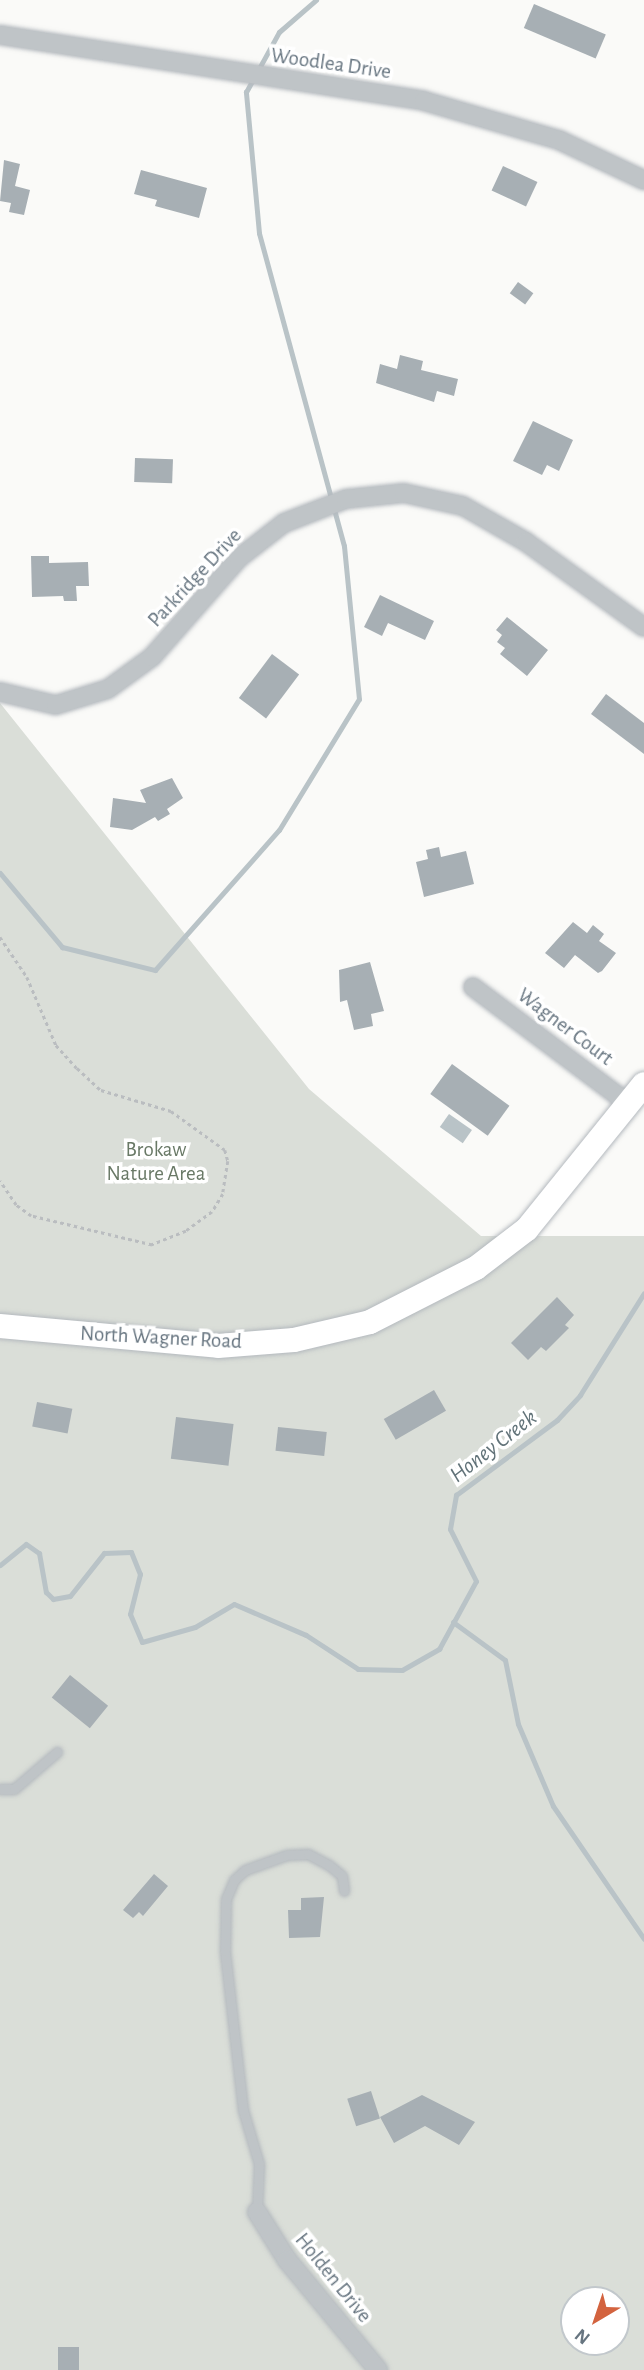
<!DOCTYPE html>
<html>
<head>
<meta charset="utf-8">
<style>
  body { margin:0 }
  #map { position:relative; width:644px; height:2370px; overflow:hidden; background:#fafaf8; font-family:"Alegreya Sans",sans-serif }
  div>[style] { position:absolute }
  .green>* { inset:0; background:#daded8 }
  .water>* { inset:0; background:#b9c3c7; transform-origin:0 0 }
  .stream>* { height:5px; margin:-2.5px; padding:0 2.5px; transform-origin:2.5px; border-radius:2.5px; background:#b9c3c7 }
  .building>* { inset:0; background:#a7afb4; transform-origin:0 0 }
  .path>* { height:2.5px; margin-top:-1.25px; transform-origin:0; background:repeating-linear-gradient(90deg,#babdc0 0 3.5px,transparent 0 7px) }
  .roads { filter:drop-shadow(0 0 2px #b4b9be) drop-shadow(0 0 2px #b4b9be) }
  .lane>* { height:9px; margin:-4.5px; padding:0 4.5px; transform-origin:4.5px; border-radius:4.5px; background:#bfc4c7 }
  .street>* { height:18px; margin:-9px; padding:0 9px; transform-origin:9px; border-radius:9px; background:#bfc4c7 }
  .secondary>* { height:24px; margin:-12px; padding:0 12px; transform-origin:12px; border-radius:12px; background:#fff }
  span { translate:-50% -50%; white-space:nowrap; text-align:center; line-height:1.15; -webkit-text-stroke:7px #fff; paint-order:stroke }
  .street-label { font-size:21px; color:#677580 }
  .park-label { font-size:21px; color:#697966 }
  .water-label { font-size:23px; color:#627379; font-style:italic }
  .north { position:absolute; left:560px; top:2286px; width:70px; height:70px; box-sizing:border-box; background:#fff; border:2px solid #c2c8cc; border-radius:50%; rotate:219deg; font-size:19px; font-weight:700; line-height:28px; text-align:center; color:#677580 }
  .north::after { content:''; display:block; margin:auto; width:24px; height:32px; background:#d3633f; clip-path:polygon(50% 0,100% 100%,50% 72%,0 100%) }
</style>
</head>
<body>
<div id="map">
  <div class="green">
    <div style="clip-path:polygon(evenodd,0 703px,309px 1089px,481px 1236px,644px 1236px,644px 2370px,0 2370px,0 703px,574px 2300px,616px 2300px,616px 2342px,574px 2342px,574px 2300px)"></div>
  </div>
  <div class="water">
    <div style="left:449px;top:1114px;width:28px;height:16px;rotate:35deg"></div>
  </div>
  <div class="stream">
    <div style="left:0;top:873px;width:97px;rotate:50deg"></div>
    <div style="left:62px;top:947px;width:96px;rotate:13.9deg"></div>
    <div style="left:155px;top:970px;width:187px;rotate:-48.5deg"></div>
    <div style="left:279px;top:830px;width:153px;rotate:-58.6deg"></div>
    <div style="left:359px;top:699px;width:154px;rotate:-95.6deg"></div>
    <div style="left:344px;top:546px;width:324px;rotate:-105.2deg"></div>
    <div style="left:259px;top:233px;width:142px;rotate:-95.3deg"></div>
    <div style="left:246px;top:92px;width:68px;rotate:-61.2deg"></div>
    <div style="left:279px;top:32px;width:49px;rotate:-40.9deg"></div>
    <div style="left:0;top:1565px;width:33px;rotate:-39deg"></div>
    <div style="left:26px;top:1544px;width:16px;rotate:35deg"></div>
    <div style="left:39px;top:1553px;width:40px;rotate:80deg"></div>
    <div style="left:46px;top:1592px;width:10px;rotate:45deg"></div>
    <div style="left:53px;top:1599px;width:17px;rotate:-10deg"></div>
    <div style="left:70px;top:1596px;width:55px;rotate:-51.7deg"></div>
    <div style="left:104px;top:1553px;width:27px;rotate:-2deg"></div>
    <div style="left:131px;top:1552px;width:24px;rotate:68deg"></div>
    <div style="left:140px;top:1574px;width:41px;rotate:104deg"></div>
    <div style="left:130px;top:1614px;width:30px;rotate:67deg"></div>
    <div style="left:142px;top:1642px;width:55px;rotate:-15.8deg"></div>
    <div style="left:195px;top:1627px;width:45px;rotate:-30.5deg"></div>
    <div style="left:234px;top:1604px;width:78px;rotate:23.3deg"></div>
    <div style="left:306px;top:1635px;width:62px;rotate:33.2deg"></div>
    <div style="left:358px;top:1669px;width:44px;rotate:1.3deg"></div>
    <div style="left:402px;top:1670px;width:43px;rotate:-29.6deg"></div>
    <div style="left:439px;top:1649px;width:77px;rotate:-61.4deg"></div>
    <div style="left:476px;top:1581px;width:58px;rotate:-116.6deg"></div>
    <div style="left:450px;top:1529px;width:35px;rotate:-80deg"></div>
    <div style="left:456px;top:1495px;width:126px;rotate:-36.6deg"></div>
    <div style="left:557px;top:1420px;width:34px;rotate:-47deg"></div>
    <div style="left:580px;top:1395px;width:120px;rotate:-57.9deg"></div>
    <div style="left:453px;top:1622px;width:64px;rotate:36.2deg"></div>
    <div style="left:505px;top:1660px;width:65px;rotate:78.5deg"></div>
    <div style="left:518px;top:1724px;width:89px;rotate:66.9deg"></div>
    <div style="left:553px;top:1806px;width:161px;rotate:55.6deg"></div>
  </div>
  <div class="building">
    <div style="left:534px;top:4px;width:78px;height:26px;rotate:23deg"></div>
    <div style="clip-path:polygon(4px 160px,20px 164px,15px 186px,30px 190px,24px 215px,9px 212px,11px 203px,0 201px)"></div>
    <div style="left:503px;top:166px;width:38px;height:27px;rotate:25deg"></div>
    <div style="clip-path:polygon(141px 170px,207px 188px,199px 218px,155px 206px,157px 200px,134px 194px)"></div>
    <div style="left:518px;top:282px;width:19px;height:14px;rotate:36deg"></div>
    <div style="clip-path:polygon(400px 355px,423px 361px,421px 370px,458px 379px,454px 396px,437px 391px,434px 402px,376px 383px,380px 364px,397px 369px)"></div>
    <div style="clip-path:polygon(533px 421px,573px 440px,559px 471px,547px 465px,542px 475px,513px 461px)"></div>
    <div style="left:135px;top:458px;width:38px;height:24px;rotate:2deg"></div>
    <div style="clip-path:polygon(31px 556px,49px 556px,49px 563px,88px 562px,89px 586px,76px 586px,77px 601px,64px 601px,63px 596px,32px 597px)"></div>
    <div style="clip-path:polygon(380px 595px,434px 621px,425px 640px,388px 623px,382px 636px,364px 627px)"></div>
    <div style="clip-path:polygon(507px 617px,548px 650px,527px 676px,500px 654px,505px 648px,497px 642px,502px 635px,496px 630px)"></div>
    <div style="left:272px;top:654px;width:34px;height:55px;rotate:37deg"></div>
    <div style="clip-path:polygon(606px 694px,644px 723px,644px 754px,591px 714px)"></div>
    <div style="clip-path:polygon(172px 778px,183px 798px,167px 809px,170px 814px,158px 821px,155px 817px,132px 830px,110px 827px,113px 798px,146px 803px,140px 790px)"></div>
    <div style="clip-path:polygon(439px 847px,441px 857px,466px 851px,474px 884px,424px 897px,416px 862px,428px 859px,426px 850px)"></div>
    <div style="clip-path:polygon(573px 922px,587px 933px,593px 925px,604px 934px,599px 941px,616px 953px,602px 971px,598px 973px,575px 955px,564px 968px,545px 953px)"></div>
    <div style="clip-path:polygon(370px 962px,384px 1011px,371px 1014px,373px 1026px,354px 1030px,347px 1000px,340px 1002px,339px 970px)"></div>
    <div style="left:452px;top:1064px;width:71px;height:37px;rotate:36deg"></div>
    <div style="clip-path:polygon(557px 1297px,574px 1315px,565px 1325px,569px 1328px,546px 1351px,541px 1347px,528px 1360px,511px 1343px)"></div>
    <div style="left:434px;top:1390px;width:24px;height:58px;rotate:60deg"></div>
    <div style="left:37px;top:1402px;width:36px;height:25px;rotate:11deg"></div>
    <div style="left:176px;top:1417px;width:58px;height:42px;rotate:7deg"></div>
    <div style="left:278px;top:1427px;width:49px;height:24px;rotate:6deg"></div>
    <div style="left:70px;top:1675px;width:49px;height:29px;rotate:39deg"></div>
    <div style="clip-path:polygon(154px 1874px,168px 1886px,143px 1916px,139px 1912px,133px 1918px,123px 1910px)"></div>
    <div style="clip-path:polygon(324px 1897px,320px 1937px,289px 1938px,288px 1910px,301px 1910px,301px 1898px)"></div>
    <div style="left:371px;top:2091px;width:29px;height:25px;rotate:72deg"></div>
    <div style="clip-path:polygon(422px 2095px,475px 2122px,459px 2145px,425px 2126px,394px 2143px,380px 2117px)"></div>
    <div style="left:58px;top:2347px;width:21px;height:23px"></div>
  </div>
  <div class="path">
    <div style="left:0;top:937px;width:48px;rotate:56deg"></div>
    <div style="left:27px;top:977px;width:74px;rotate:66.9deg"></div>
    <div style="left:56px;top:1045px;width:31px;rotate:48deg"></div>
    <div style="left:77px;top:1068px;width:33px;rotate:43deg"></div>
    <div style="left:101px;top:1090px;width:73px;rotate:16.7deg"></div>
    <div style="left:171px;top:1111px;width:67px;rotate:35.8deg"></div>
    <div style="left:225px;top:1150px;width:11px;rotate:75deg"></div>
    <div style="left:228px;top:1161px;width:33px;rotate:99deg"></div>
    <div style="left:223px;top:1194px;width:21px;rotate:121deg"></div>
    <div style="left:212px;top:1212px;width:32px;rotate:144deg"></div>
    <div style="left:186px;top:1231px;width:37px;rotate:158deg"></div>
    <div style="left:152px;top:1245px;width:124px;rotate:-166.5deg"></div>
    <div style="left:31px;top:1216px;width:19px;rotate:-144deg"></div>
    <div style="left:16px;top:1205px;width:29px;rotate:-124deg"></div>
  </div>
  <div class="roads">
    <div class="lane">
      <div style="left:0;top:1789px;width:14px"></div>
      <div style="left:14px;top:1789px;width:57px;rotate:-40.7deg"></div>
      <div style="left:257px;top:2212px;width:48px;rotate:-87.6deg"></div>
      <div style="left:259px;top:2164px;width:56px;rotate:-106.5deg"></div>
      <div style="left:243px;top:2110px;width:160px;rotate:-96.5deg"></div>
      <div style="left:225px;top:1951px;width:52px;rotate:-88.9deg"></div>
      <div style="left:226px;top:1899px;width:21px;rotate:-67deg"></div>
      <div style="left:234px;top:1880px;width:15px;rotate:-42deg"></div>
      <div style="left:245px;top:1870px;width:45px;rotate:-19.7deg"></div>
      <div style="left:287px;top:1855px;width:21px;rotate:-3deg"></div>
      <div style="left:308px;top:1854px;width:24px;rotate:28deg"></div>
      <div style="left:329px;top:1865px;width:17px;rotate:40deg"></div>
      <div style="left:342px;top:1876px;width:15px;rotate:82deg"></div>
    </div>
    <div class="street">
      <div style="left:0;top:35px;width:429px;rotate:8.8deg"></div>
      <div style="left:424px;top:101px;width:141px;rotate:16.1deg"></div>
      <div style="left:559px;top:140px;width:94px;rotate:25.2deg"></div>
      <div style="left:0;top:692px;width:57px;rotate:13.1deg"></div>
      <div style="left:56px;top:705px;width:54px;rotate:-17.1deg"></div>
      <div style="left:108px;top:689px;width:54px;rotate:-36deg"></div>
      <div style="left:152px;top:657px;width:132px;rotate:-48.7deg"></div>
      <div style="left:239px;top:558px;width:57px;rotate:-37.9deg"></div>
      <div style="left:284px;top:523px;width:66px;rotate:-21.2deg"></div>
      <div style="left:346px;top:499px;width:58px;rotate:-5.9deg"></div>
      <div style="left:404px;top:493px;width:60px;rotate:12.4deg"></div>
      <div style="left:463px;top:506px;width:73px;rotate:29.7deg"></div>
      <div style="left:526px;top:542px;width:145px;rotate:35.8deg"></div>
      <div style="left:473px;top:987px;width:195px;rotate:36.9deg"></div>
      <div style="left:257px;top:2212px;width:57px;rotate:58deg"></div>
      <div style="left:287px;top:2260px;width:143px;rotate:50.4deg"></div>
    </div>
    <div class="secondary">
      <div style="left:0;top:1326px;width:219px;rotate:5.2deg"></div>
      <div style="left:218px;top:1346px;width:76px;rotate:-4.5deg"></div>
      <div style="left:294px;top:1340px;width:78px;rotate:-13.3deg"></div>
      <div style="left:370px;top:1322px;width:119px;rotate:-27deg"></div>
      <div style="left:476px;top:1268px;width:64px;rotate:-37.4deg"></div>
      <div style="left:527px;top:1229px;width:186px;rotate:-51.1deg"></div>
    </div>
  </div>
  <div class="street-label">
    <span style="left:331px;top:64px;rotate:8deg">Woodlea Drive</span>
    <span style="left:195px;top:578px;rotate:-47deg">Parkridge Drive</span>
    <span style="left:565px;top:1027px;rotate:37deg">Wagner Court</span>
    <span style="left:161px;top:1338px;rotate:3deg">North Wagner Road</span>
    <span style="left:333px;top:2278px;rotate:51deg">Holden Drive</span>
  </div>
  <div class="park-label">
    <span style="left:156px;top:1162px">Brokaw<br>Nature Area</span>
  </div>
  <div class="water-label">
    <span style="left:494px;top:1447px;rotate:-38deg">Honey Creek</span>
  </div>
  <div class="north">N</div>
</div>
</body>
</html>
